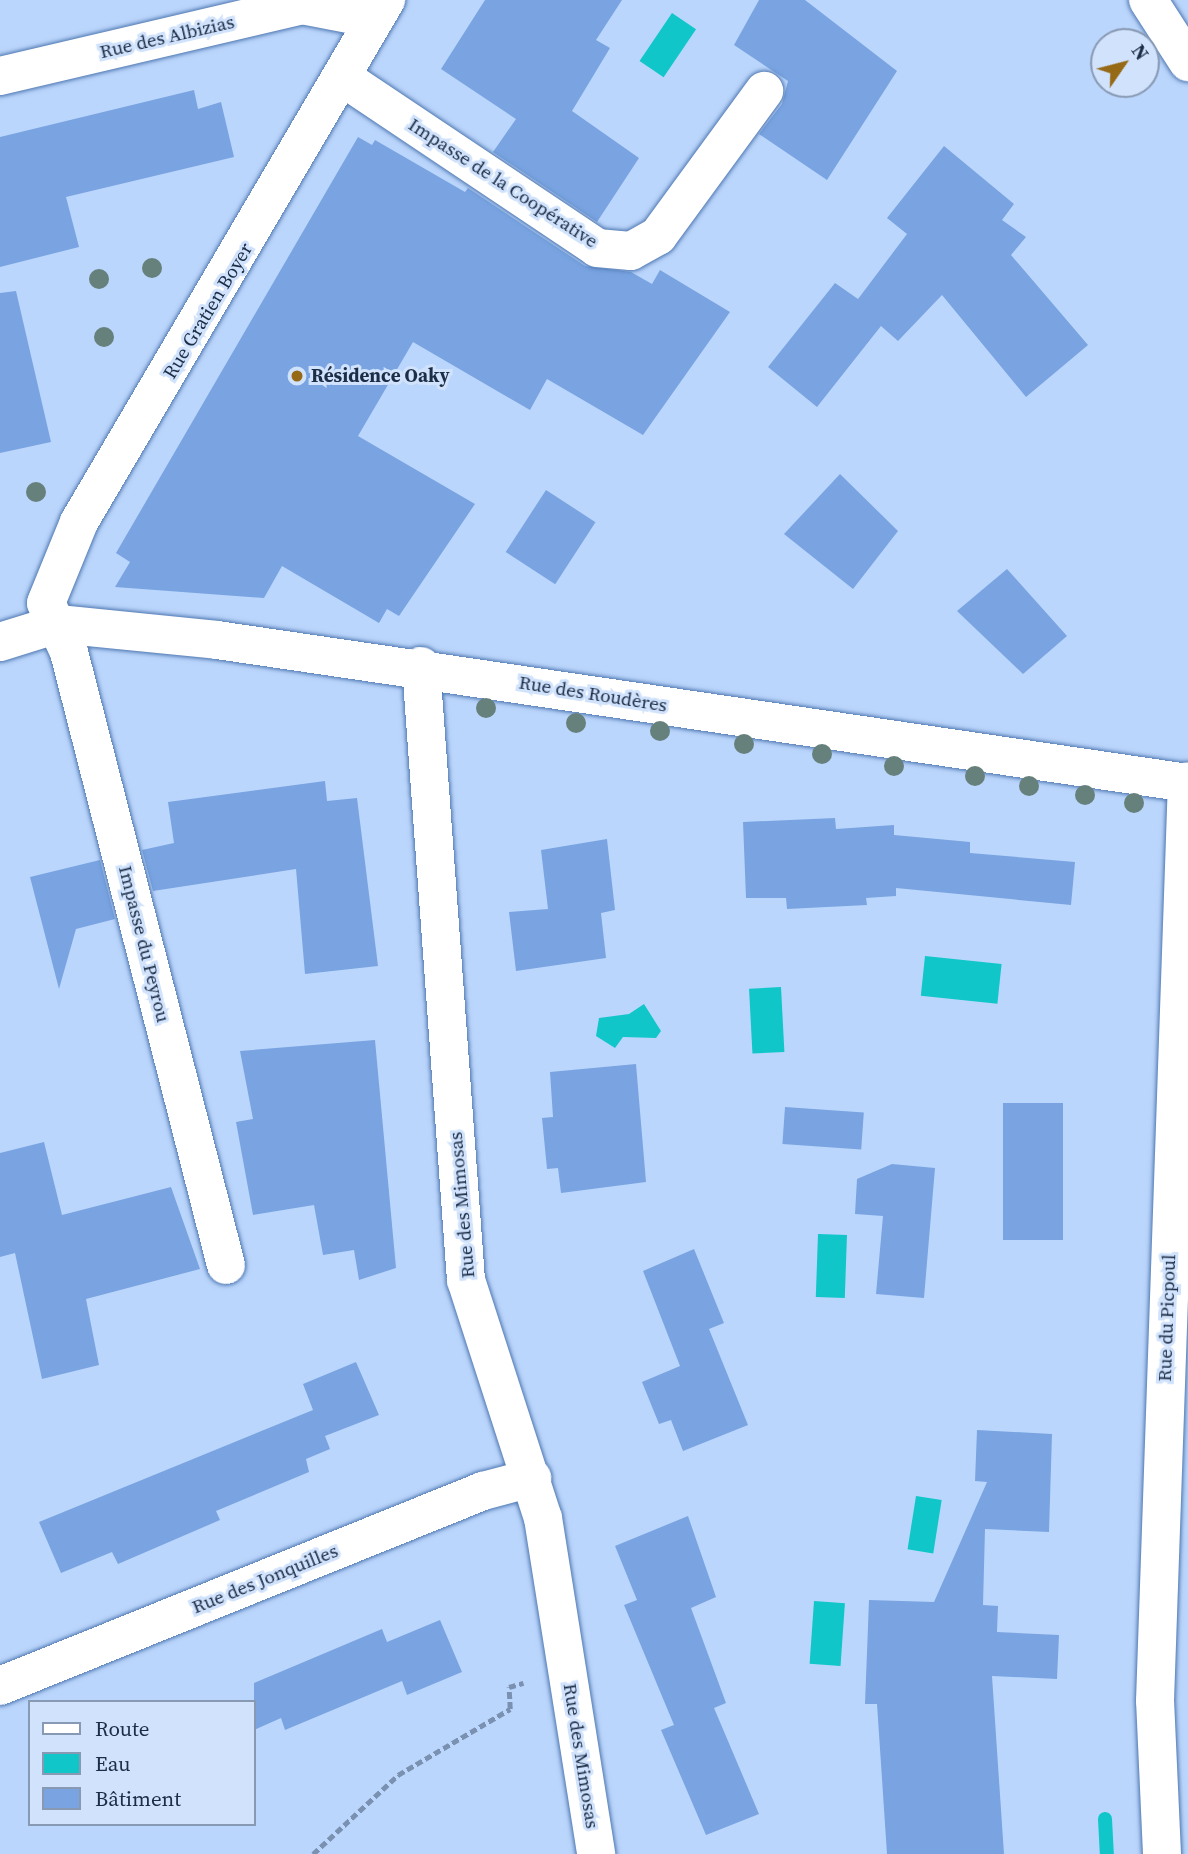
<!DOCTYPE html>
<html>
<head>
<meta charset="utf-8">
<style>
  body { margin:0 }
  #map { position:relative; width:1188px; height:1854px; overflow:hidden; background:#bbd6fc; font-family:"Source Serif 4",serif }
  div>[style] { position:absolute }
  .water>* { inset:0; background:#10c6c9; transform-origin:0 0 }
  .stream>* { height:14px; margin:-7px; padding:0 7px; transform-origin:7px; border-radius:7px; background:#10c6c9 }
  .building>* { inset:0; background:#79a4e1; transform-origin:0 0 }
  .path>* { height:4.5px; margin-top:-2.25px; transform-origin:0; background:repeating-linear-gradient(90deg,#7a91b1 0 7px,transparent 0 10.5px) }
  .roads { filter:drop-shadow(0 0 2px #4e77b1) drop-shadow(0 0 2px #4e77b1) }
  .minor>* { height:38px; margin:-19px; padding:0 19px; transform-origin:19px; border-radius:19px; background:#fff }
  .major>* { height:38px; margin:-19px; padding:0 19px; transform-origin:19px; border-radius:19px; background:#fff }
  .trees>* { width:20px; height:20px; margin:-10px; border-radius:50%; background:#66817c }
  .dots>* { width:19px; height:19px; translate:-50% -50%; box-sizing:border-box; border:4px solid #d0e2fc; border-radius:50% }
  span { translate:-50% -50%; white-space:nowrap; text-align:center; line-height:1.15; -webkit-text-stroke:6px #d0e2fc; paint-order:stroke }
  .street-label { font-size:19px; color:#1c2d46 }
  .poi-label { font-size:19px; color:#1c2d46; font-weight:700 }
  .left { translate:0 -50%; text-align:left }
  .legend { position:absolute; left:28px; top:1700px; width:228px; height:126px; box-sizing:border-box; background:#d0e2fc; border:2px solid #889ab3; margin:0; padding:9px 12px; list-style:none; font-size:21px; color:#1c2d46 }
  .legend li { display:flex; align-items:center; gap:14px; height:35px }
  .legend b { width:35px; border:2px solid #889ab3 }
  .north { position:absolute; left:1090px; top:28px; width:70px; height:70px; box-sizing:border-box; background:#d0e2fc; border:2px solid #889ab3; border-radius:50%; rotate:55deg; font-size:19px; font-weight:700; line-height:28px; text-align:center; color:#1c2d46 }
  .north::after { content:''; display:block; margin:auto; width:24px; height:32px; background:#966917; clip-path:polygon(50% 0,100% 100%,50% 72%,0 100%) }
</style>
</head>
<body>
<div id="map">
  <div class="water">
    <div style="left:672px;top:13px;width:29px;height:58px;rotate:34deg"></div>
    <div style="left:925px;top:956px;width:77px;height:40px;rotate:6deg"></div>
    <div style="left:781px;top:987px;width:65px;height:32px;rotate:87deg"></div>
    <div style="clip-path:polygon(644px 1004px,661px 1031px,656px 1038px,623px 1037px,615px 1048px,596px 1036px,599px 1018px,629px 1014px)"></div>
    <div style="left:818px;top:1234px;width:29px;height:63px;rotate:2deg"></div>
    <div style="left:916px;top:1496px;width:26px;height:54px;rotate:9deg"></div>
    <div style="left:814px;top:1601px;width:31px;height:63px;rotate:4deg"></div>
  </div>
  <div class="stream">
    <div style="left:1105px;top:1819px;width:35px;rotate:87deg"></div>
  </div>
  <div class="building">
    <div style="clip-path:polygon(485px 0,622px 0,596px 40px,610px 48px,572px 111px,639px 158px,597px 222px,493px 152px,516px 119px,441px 69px)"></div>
    <div style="clip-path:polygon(759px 0,805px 0,897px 71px,827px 180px,759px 134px,782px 104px,788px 81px,734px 45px)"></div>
    <div style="clip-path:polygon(194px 90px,198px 109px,221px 102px,234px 157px,66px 197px,79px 247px,0 267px,0 137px)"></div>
    <div style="clip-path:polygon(358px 137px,372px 145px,375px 140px,465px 192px,468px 188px,585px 266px,631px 272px,652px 284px,660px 270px,730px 312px,643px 435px,547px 379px,530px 410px,413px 342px,358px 436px,475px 504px,399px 616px,387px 609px,379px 623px,282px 566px,264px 598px,115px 587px,130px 562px,116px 553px)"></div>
    <div style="clip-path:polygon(944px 146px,1014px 204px,1002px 220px,1026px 237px,1011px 255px,1088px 345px,1026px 397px,942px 295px,898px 341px,881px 326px,817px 407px,768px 367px,835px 283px,858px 299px,907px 234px,887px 218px)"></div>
    <div style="clip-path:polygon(16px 291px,51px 442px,0 453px,0 293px)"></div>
    <div style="clip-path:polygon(840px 474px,898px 531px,853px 589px,784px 534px)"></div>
    <div style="left:546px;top:490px;width:59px;height:74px;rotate:33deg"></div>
    <div style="clip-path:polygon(1007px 569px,1067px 636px,1023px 674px,957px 611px)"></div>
    <div style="clip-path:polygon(325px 781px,327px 801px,357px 798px,378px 966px,305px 974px,296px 869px,153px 891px,142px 850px,174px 843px,168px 802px)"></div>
    <div style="clip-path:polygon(835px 818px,836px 829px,894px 825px,894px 835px,970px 842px,970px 853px,1075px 862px,1071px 905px,896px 888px,896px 896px,866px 898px,867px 905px,787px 909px,786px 898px,746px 898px,743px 822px)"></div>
    <div style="clip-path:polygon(607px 839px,615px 910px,601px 913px,606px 958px,516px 971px,509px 912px,548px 909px,541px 850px)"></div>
    <div style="clip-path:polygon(100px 860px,115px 919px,76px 929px,59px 989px,30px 877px)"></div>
    <div style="clip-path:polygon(375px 1040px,396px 1268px,359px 1280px,354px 1250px,323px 1255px,314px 1205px,253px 1215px,236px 1122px,253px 1119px,240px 1051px)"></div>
    <div style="clip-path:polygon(636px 1064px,646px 1182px,561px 1193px,558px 1168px,547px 1169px,542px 1118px,553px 1117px,550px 1072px)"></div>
    <div style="left:1003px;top:1103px;width:60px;height:137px"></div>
    <div style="left:785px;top:1107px;width:79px;height:37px;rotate:4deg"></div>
    <div style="clip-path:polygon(44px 1142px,62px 1215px,171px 1187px,200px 1269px,86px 1299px,99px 1365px,42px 1379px,15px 1253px,0 1257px,0 1153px)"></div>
    <div style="clip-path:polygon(892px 1164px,935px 1168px,924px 1298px,876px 1294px,883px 1216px,855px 1214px,857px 1179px)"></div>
    <div style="clip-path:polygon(694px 1249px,724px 1323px,709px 1329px,748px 1425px,683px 1451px,671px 1420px,659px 1424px,642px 1382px,680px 1366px,643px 1271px)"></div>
    <div style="clip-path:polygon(356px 1362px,379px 1415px,325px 1436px,330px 1449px,306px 1459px,309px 1472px,216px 1511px,220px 1520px,118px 1564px,112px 1552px,61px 1573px,39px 1522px,313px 1410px,303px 1384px)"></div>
    <div style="clip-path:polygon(977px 1430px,1052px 1434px,1049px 1532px,985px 1529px,983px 1605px,998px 1606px,997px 1632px,1059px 1635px,1057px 1679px,992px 1676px,1004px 1854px,887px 1854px,877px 1704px,865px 1704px,869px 1600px,934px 1602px,987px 1482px,975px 1481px)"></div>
    <div style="clip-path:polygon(688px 1516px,716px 1597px,691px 1608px,726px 1703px,714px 1708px,759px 1814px,706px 1835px,661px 1730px,674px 1725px,624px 1605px,637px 1600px,615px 1546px)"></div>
    <div style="clip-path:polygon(440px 1620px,462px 1672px,407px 1695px,402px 1681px,285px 1730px,281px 1718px,254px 1730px,254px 1683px,382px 1629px,387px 1642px)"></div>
  </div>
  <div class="path">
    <div style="left:313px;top:1854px;width:116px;rotate:-42.9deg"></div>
    <div style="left:398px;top:1775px;width:130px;rotate:-30.5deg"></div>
    <div style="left:510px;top:1709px;width:22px;rotate:-93deg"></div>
    <div style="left:509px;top:1687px;width:15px;rotate:-16deg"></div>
  </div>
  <div class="roads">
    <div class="minor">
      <div style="left:0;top:76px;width:310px;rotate:-13.2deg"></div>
      <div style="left:302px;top:5px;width:74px;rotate:10.9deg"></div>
      <div style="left:345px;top:79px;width:303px;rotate:33.8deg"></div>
      <div style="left:597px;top:248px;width:34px;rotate:5deg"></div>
      <div style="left:631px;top:251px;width:31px;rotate:-29deg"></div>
      <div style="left:658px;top:236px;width:180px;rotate:-53.8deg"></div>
      <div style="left:0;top:642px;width:61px;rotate:-17.2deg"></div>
      <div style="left:58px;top:624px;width:160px;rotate:5.7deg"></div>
      <div style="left:217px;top:640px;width:981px;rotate:8.38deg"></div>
      <div style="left:421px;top:666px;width:616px;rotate:85.81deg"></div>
      <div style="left:466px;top:1280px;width:250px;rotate:72.1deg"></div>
      <div style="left:543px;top:1518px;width:340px;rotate:81deg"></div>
      <div style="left:226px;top:1265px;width:633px;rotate:-104.37deg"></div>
      <div style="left:69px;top:652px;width:54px;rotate:-115.1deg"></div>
      <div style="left:46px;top:603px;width:87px;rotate:-67.8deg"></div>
      <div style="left:79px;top:522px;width:606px;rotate:-59.54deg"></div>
      <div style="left:0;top:1686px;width:521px;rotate:-21.99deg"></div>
      <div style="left:483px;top:1491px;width:51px;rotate:-14.9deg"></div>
      <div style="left:1162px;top:1854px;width:153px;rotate:-92.6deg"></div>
      <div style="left:1155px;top:1701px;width:920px;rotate:-88.01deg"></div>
    </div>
    <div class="major">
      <div style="left:1148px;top:0;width:74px;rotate:57.2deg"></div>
    </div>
  </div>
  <div class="trees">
    <div style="left:152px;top:268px"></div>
    <div style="left:99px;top:279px"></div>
    <div style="left:104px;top:337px"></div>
    <div style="left:36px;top:492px"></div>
    <div style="left:486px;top:708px"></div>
    <div style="left:576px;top:723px"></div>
    <div style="left:660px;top:731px"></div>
    <div style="left:744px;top:744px"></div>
    <div style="left:822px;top:754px"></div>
    <div style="left:894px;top:766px"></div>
    <div style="left:975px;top:776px"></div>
    <div style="left:1029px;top:786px"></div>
    <div style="left:1085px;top:795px"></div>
    <div style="left:1134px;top:803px"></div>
  </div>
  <div class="dots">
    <div style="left:297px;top:376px;background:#966917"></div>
  </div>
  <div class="street-label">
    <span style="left:167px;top:37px;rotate:-13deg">Rue des Albizias</span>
    <span style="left:503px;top:183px;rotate:33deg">Impasse de la Coopérative</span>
    <span style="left:208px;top:311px;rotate:-59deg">Rue Gratien Boyer</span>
    <span style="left:593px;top:694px;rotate:9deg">Rue des Roudères</span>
    <span style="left:144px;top:944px;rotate:76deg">Impasse du Peyrou</span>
    <span style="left:462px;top:1205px;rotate:-95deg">Rue des Mimosas</span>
    <span style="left:1167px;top:1318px;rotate:-88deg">Rue du Picpoul</span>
    <span style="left:265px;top:1579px;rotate:-22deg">Rue des Jonquilles</span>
    <span style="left:581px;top:1756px;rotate:81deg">Rue des Mimosas</span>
  </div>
  <div class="poi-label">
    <span class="left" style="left:311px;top:376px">Résidence Oaky</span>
  </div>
  <ul class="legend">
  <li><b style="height:9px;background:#fff"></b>Route</li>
  <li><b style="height:19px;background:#10c6c9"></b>Eau</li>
  <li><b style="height:19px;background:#79a4e1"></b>Bâtiment</li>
  </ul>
  <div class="north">N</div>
</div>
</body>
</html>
